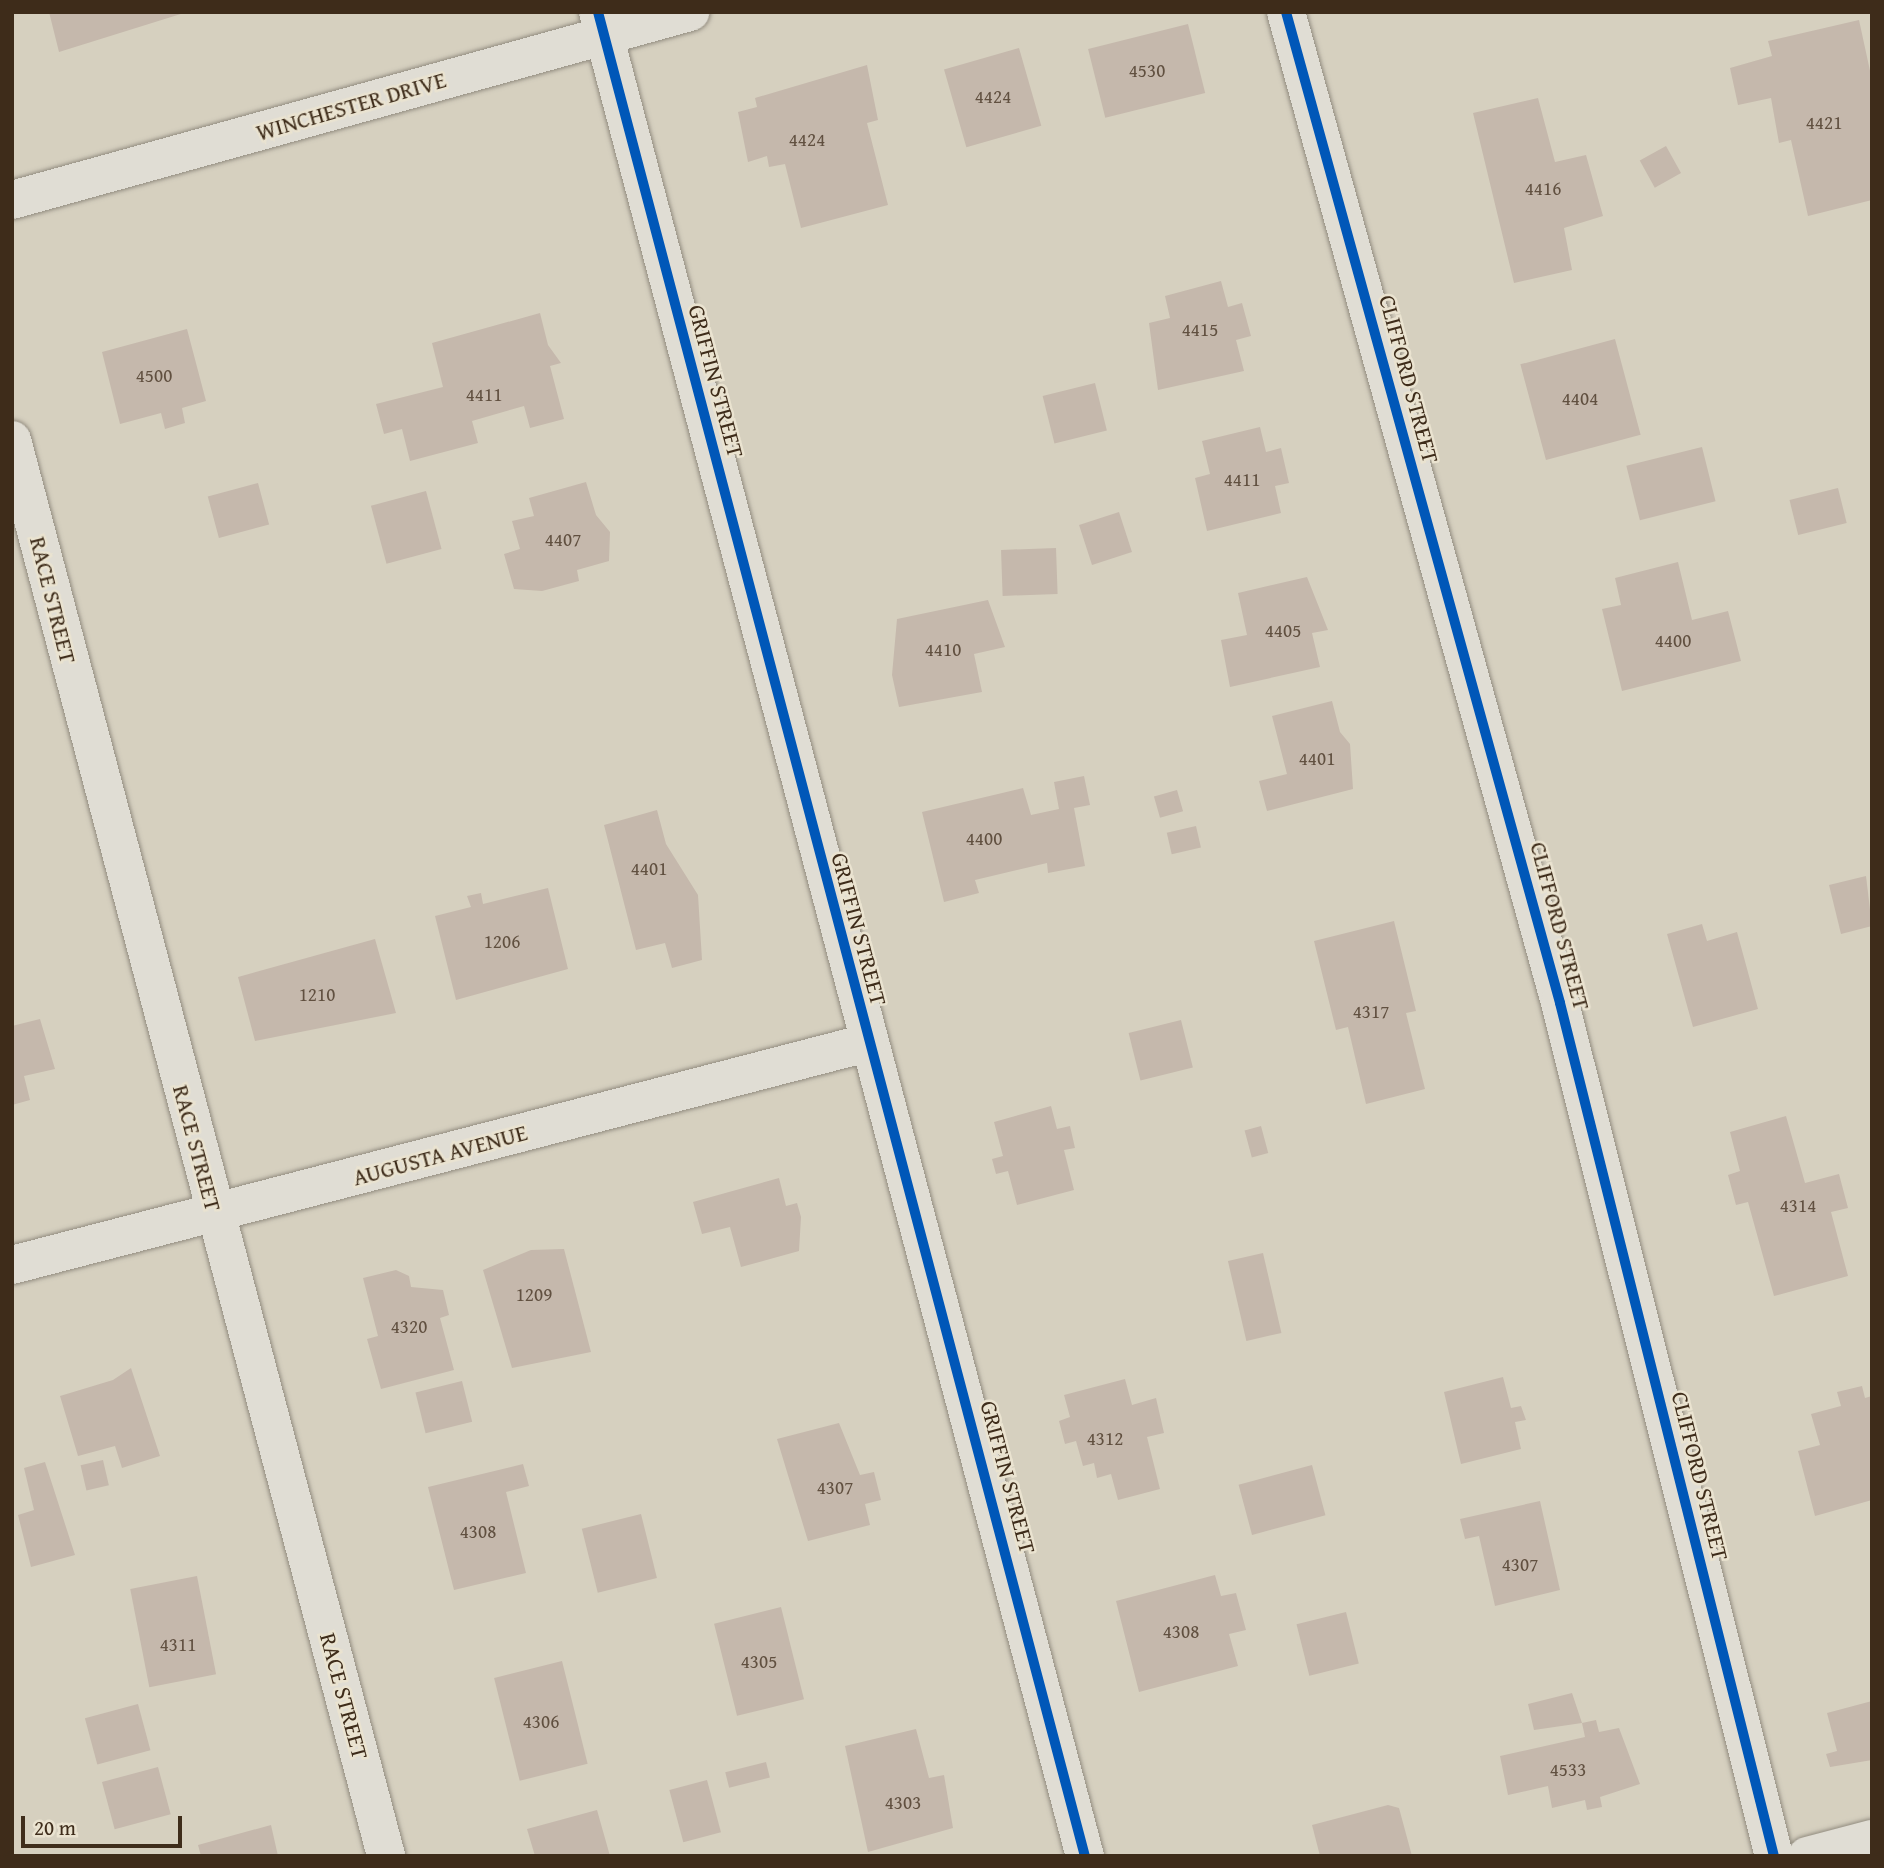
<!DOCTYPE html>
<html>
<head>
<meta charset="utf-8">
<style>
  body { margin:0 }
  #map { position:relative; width:1884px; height:1868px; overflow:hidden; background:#d6d0bf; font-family:"Gentium Book Plus",serif }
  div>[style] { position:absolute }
  .building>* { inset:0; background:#c5b8ac; transform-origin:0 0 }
  .roads { filter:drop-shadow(0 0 2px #928c80) drop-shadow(0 0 2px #928c80) }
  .minor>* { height:38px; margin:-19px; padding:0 19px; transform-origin:19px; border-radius:19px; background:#e0ddd4 }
  .tertiary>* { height:38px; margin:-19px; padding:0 19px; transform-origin:19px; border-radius:19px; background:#e0ddd4 }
  .cycleway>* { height:10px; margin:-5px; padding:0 5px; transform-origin:5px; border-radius:5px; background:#0057b8 }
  span { translate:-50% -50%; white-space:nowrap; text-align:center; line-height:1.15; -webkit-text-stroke:5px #eae3d0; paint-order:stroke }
  .number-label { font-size:19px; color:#615040 }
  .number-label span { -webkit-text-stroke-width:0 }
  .street-label { font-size:23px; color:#3e2c1a }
  .frame { position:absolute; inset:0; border:14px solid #3e2c1a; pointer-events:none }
  .scale { position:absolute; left:21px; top:1816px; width:161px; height:32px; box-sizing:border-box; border:4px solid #3e2c1a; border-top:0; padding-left:9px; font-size:21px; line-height:24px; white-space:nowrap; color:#3e2c1a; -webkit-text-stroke:5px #eae3d0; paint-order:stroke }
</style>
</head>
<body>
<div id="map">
  <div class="building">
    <div style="clip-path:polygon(49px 12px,184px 12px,184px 13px,59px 52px)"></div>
    <div style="clip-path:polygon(1859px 20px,1872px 80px,1872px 200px,1808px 216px,1791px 140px,1779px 143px,1771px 98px,1738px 105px,1730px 68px,1772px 56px,1768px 41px)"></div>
    <div style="left:1188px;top:24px;width:71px;height:103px;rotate:76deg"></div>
    <div style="left:1019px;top:48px;width:81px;height:78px;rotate:74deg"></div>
    <div style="clip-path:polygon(867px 65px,878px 120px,867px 123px,888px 205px,801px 228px,785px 164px,769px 167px,767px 156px,748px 162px,738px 112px,757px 107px,755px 98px)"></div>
    <div style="clip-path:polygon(1538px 98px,1555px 162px,1586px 155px,1603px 216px,1564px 228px,1572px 270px,1514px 283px,1473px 113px)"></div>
    <div style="left:1666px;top:146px;width:31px;height:30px;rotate:61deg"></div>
    <div style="clip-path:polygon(1221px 281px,1228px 307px,1242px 303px,1251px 336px,1236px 340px,1244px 371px,1158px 390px,1149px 323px,1170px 318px,1165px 296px)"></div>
    <div style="clip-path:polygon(540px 313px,548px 345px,561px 363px,550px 366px,564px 419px,530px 428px,524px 406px,472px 421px,478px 443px,410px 461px,402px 429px,384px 434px,376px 404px,443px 387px,432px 343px)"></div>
    <div style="clip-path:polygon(187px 329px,206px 401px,182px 408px,185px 423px,165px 429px,161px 413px,120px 424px,102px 352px)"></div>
    <div style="left:1615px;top:339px;width:99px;height:98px;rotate:75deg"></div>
    <div style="left:1095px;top:383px;width:49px;height:54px;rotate:76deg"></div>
    <div style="clip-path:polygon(1260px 427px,1266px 452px,1281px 448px,1289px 483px,1275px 486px,1281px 513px,1207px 531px,1195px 478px,1210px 474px,1202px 441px)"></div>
    <div style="left:1702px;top:447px;width:56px;height:78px;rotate:76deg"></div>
    <div style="clip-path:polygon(586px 482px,596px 515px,610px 532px,609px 561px,577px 570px,579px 581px,542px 591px,514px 589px,504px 554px,520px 549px,512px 521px,534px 516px,529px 498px)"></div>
    <div style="left:258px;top:483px;width:43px;height:52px;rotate:75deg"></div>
    <div style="left:1838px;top:488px;width:36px;height:50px;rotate:76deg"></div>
    <div style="left:426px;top:491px;width:60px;height:57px;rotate:75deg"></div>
    <div style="left:1119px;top:512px;width:42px;height:42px;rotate:72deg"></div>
    <div style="left:1056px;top:548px;width:46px;height:55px;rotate:88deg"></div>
    <div style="clip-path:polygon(1678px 562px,1692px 620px,1728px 611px,1741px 661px,1622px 691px,1602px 609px,1621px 605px,1615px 578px)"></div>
    <div style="clip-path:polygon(1307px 577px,1328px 630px,1312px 633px,1320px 667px,1230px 687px,1221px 640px,1247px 635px,1238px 593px)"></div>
    <div style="clip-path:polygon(988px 600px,1005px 647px,974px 654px,982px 692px,899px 707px,892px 675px,897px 619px)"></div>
    <div style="clip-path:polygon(1332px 701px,1340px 732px,1350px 744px,1353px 789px,1267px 811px,1259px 781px,1287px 774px,1272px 716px)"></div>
    <div style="clip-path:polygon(1084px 776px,1090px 805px,1074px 808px,1085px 866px,1048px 873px,1047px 863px,975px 880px,979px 893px,944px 902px,922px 812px,1023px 788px,1031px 815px,1059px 809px,1054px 782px)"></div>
    <div style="left:1177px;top:790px;width:22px;height:24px;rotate:74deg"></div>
    <div style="clip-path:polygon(657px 810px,666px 844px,698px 895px,702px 960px,672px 968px,665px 943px,636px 950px,604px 825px)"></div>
    <div style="left:1196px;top:826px;width:22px;height:30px;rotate:77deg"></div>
    <div style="clip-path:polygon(1866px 876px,1872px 926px,1841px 934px,1829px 885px)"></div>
    <div style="clip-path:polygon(548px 888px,568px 969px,456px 1000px,435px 916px,471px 907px,467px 896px,481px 893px,483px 904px)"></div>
    <div style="clip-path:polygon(1394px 921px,1416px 1011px,1406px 1013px,1425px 1089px,1366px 1104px,1348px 1027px,1336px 1030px,1314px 941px)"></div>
    <div style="clip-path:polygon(1702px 924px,1707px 941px,1737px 932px,1758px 1009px,1693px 1027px,1667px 934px)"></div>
    <div style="clip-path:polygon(375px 939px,396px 1013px,255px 1041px,238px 977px)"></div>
    <div style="clip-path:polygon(40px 1019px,55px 1069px,24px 1076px,30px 1100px,12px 1105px,12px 1026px)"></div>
    <div style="left:1181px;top:1020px;width:49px;height:54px;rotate:76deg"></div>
    <div style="clip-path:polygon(1051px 1106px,1057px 1129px,1070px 1126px,1075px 1148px,1064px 1150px,1074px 1190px,1017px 1205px,1008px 1171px,996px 1174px,992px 1159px,1003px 1156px,994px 1122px)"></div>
    <div style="clip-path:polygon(1786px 1116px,1805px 1183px,1839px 1174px,1848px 1208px,1831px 1212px,1848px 1276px,1774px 1296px,1748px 1202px,1736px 1205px,1728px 1175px,1740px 1171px,1730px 1132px)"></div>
    <div style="left:1261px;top:1126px;width:28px;height:17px;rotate:75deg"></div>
    <div style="clip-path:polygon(779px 1178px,786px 1206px,797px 1203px,801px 1217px,799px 1251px,741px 1267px,730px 1227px,702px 1234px,693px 1202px)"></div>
    <div style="clip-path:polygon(564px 1249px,591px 1352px,512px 1368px,483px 1270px,531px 1250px)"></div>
    <div style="left:1263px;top:1253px;width:82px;height:36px;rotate:77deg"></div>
    <div style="clip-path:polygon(396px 1270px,409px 1276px,411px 1287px,443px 1290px,449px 1315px,440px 1318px,454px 1370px,381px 1389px,367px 1339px,378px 1336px,363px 1278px)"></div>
    <div style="clip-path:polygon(131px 1368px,160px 1456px,122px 1468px,115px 1446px,78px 1456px,60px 1396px,113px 1380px)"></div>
    <div style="clip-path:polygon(1503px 1377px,1511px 1408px,1521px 1406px,1526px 1420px,1515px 1422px,1521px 1449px,1461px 1464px,1444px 1392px)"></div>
    <div style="clip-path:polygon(1125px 1379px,1132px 1405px,1156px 1398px,1164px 1433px,1147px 1437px,1160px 1489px,1118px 1500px,1111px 1474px,1097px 1478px,1094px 1463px,1083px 1466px,1076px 1441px,1065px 1444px,1059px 1421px,1070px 1417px,1064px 1395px)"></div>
    <div style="left:462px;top:1381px;width:42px;height:48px;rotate:76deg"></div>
    <div style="clip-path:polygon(1862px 1386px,1865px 1398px,1872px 1396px,1872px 1500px,1815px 1516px,1798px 1451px,1820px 1445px,1811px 1414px,1841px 1406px,1837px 1392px)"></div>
    <div style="clip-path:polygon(839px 1423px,860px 1475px,874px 1472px,881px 1500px,865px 1504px,870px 1525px,808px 1541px,777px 1439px)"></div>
    <div style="left:103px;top:1460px;width:26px;height:23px;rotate:77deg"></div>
    <div style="clip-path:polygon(45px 1462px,75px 1555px,31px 1567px,18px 1515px,34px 1510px,24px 1468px)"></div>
    <div style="clip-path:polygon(523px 1464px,529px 1486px,506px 1492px,526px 1573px,454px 1590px,428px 1487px)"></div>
    <div style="left:1312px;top:1465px;width:52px;height:76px;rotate:75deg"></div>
    <div style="clip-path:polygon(1540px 1501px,1560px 1590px,1495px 1606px,1479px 1536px,1465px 1539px,1460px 1519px)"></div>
    <div style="left:641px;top:1514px;width:66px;height:61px;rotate:76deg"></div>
    <div style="clip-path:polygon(1215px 1575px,1221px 1596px,1236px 1593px,1246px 1630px,1229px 1634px,1238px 1666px,1139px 1692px,1116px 1601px)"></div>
    <div style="left:197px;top:1576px;width:100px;height:68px;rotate:79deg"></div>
    <div style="left:781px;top:1607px;width:95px;height:69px;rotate:76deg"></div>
    <div style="left:1346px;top:1612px;width:53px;height:51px;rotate:76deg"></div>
    <div style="left:562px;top:1661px;width:106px;height:70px;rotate:76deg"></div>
    <div style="clip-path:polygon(1572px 1693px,1582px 1723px,1534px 1730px,1528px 1704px)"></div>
    <div style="clip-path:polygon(1872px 1701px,1872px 1760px,1830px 1767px,1826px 1754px,1837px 1751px,1827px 1713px)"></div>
    <div style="left:138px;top:1704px;width:48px;height:55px;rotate:75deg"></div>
    <div style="clip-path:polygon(1596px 1720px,1599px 1732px,1619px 1728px,1640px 1784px,1600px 1797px,1602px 1807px,1587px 1810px,1585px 1800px,1552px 1808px,1548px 1786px,1508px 1795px,1500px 1756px,1585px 1737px,1582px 1723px)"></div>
    <div style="clip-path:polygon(916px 1729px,929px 1778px,944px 1775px,953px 1828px,868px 1852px,845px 1746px)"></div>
    <div style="left:766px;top:1762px;width:16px;height:42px;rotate:76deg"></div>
    <div style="left:158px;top:1767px;width:49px;height:58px;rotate:75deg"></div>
    <div style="left:707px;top:1780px;width:54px;height:39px;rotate:75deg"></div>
    <div style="clip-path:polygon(1388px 1805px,1399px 1808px,1412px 1856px,1320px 1856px,1312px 1825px)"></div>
    <div style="clip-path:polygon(597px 1810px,610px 1856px,535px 1856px,527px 1829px)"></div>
    <div style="clip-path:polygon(271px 1825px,278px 1856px,201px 1856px,198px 1845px)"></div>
  </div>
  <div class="roads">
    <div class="minor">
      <div style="left:598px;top:12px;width:1907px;rotate:75.21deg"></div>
      <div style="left:1286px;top:12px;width:1028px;rotate:74.54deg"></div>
      <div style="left:1560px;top:1003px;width:879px;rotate:75.92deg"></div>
      <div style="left:12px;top:200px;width:704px;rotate:-15.5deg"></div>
      <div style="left:12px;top:440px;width:1465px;rotate:75.2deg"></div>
      <div style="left:12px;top:1265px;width:883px;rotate:-14.56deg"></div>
    </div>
    <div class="tertiary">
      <div style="left:1807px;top:1856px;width:67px;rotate:-14.7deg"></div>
    </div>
  </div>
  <div class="cycleway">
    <div style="left:598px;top:12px;width:1907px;rotate:75.21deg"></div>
    <div style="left:1286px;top:12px;width:1028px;rotate:74.54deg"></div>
    <div style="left:1560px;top:1003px;width:879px;rotate:75.92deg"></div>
  </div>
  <div class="number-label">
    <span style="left:1147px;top:71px">4530</span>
    <span style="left:993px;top:97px">4424</span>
    <span style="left:1824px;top:123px">4421</span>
    <span style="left:807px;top:140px">4424</span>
    <span style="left:1543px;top:189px">4416</span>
    <span style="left:1200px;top:330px">4415</span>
    <span style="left:154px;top:376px">4500</span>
    <span style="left:484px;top:395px">4411</span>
    <span style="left:1580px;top:399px">4404</span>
    <span style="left:1242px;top:480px">4411</span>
    <span style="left:563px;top:540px">4407</span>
    <span style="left:1283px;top:631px">4405</span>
    <span style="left:1673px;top:641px">4400</span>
    <span style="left:943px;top:650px">4410</span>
    <span style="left:1317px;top:759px">4401</span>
    <span style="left:984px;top:839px">4400</span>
    <span style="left:649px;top:869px">4401</span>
    <span style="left:502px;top:942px">1206</span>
    <span style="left:317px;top:995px">1210</span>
    <span style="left:1371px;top:1012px">4317</span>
    <span style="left:1798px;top:1206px">4314</span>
    <span style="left:534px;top:1295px">1209</span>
    <span style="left:409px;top:1327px">4320</span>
    <span style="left:1105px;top:1439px">4312</span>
    <span style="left:835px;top:1488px">4307</span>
    <span style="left:478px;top:1532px">4308</span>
    <span style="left:1520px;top:1565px">4307</span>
    <span style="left:1181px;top:1632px">4308</span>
    <span style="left:178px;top:1645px">4311</span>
    <span style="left:759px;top:1662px">4305</span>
    <span style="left:541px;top:1722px">4306</span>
    <span style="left:1568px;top:1770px">4533</span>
    <span style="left:903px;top:1803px">4303</span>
  </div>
  <div class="street-label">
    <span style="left:351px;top:106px;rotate:-16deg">WINCHESTER DRIVE</span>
    <span style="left:1409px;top:379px;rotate:75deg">CLIFFORD STREET</span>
    <span style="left:716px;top:381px;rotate:75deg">GRIFFIN STREET</span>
    <span style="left:53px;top:600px;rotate:76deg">RACE STREET</span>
    <span style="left:1560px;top:926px;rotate:75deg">CLIFFORD STREET</span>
    <span style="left:859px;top:929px;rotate:75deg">GRIFFIN STREET</span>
    <span style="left:197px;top:1148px;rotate:75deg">RACE STREET</span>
    <span style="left:440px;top:1155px;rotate:-15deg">AUGUSTA AVENUE</span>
    <span style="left:1700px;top:1476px;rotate:76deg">CLIFFORD STREET</span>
    <span style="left:1008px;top:1477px;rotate:75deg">GRIFFIN STREET</span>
    <span style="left:344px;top:1696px;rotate:75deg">RACE STREET</span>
  </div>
  <div class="frame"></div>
  <div class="scale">20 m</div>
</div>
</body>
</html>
